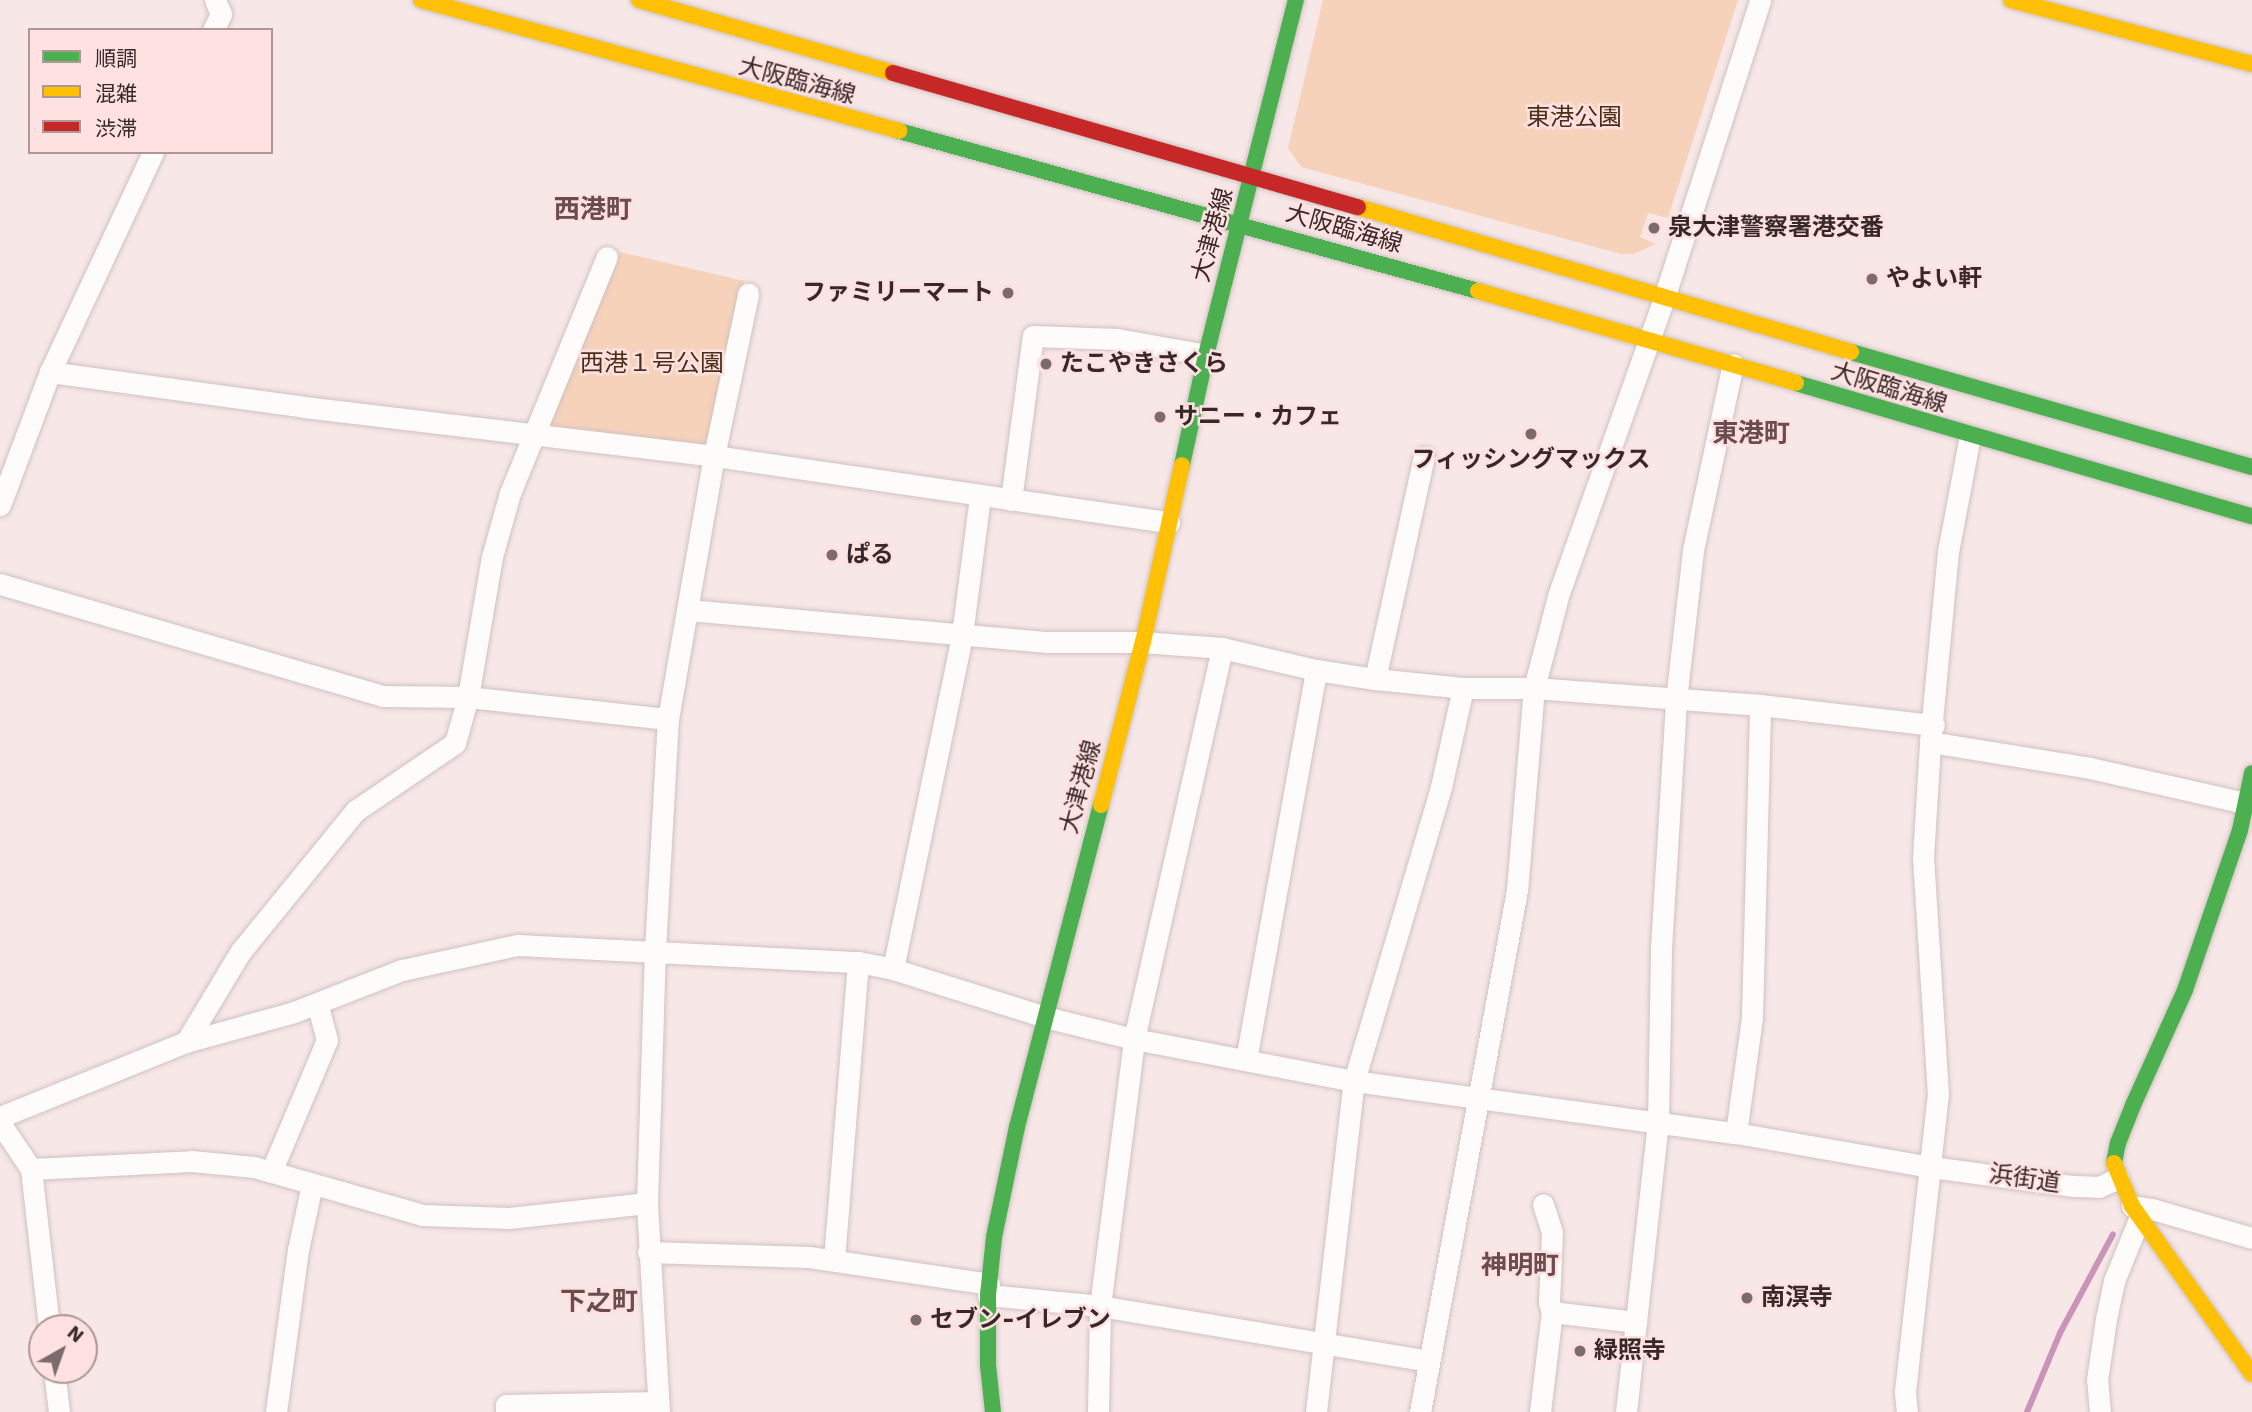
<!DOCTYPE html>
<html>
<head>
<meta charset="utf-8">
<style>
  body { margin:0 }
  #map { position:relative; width:2252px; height:1412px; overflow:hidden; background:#f7e7e7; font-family:"Work Sans","Noto Sans JP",sans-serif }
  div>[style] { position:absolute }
  .green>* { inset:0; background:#f7d2ba }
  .stream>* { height:6px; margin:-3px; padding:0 3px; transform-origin:3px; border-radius:3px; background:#ca94b8 }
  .roads { filter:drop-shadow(0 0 2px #d0c2c2) drop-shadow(0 0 2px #d0c2c2) }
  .street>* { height:21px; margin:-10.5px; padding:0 10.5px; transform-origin:10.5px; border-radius:10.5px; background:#fefbfb }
  .fast>* { height:16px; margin:-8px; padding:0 8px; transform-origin:8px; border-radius:8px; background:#4caf50 }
  .slow>* { height:16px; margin:-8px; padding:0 8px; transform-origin:8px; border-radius:8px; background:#ffc107 }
  .jam>* { height:16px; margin:-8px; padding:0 8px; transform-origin:8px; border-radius:8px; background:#c62828 }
  .dots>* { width:19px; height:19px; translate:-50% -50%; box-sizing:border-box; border:4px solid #fee1e0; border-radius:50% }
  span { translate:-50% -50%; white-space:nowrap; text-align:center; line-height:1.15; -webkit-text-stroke:5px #fee1e0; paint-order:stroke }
  .street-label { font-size:24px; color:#372929 }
  .park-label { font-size:24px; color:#4b2e16 }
  .poi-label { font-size:24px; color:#372929; font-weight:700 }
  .left { translate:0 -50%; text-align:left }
  .right { translate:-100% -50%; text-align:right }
  .neighbourhood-label { font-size:26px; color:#6b4d4d; font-weight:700 }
  .legend { position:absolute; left:28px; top:28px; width:245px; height:126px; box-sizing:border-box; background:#fee1e0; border:2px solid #ae9797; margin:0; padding:9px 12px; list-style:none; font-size:21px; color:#372929 }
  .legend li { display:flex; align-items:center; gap:14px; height:35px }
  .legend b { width:35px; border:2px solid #ae9797 }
  .north { position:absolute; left:28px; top:1314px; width:70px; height:70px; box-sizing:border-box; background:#fee1e0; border:2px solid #ae9797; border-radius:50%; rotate:40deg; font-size:19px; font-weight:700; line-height:28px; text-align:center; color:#372929 }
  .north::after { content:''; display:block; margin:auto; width:24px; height:32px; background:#7a6c6c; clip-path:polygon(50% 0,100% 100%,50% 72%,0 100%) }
</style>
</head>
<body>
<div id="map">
  <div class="green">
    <div style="clip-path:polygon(1323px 0,1738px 0,1668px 218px,1648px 213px,1640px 237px,1656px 244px,1633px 254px,1621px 254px,1301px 167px,1288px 148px)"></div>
    <div style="clip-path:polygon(620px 252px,744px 281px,709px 448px,546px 429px)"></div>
  </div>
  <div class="stream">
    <div style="left:2027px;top:1412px;width:86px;rotate:-67.3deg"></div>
    <div style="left:2060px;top:1333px;width:112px;rotate:-61.8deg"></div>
  </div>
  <div class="roads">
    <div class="street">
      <div style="left:213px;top:30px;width:18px;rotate:-63deg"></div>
      <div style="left:221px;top:14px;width:15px;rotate:-113deg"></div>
      <div style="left:50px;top:372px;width:256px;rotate:7.8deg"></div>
      <div style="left:304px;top:407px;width:413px;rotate:6.8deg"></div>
      <div style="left:714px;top:456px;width:460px;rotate:8.3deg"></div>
      <div style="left:1011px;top:500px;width:165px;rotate:-82.4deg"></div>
      <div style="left:1033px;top:336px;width:84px;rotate:2deg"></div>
      <div style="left:1117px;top:339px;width:90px;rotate:10.2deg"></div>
      <div style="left:0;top:505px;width:142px;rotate:-69.4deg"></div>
      <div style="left:50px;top:372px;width:243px;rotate:-64.9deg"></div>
      <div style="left:0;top:584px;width:399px;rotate:16.3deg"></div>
      <div style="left:383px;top:696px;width:85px;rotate:0.7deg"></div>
      <div style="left:468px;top:697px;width:201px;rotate:6.3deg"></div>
      <div style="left:688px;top:610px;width:361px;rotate:5.1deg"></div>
      <div style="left:1048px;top:642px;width:95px"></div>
      <div style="left:1143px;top:642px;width:79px;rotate:4.3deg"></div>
      <div style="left:1222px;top:648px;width:97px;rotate:13.2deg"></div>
      <div style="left:1316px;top:670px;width:60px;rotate:8.7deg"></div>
      <div style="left:1375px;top:679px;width:88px;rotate:5.8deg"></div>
      <div style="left:1463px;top:688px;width:71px"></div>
      <div style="left:1534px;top:688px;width:227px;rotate:4.3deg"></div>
      <div style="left:1760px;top:705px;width:175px;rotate:6.6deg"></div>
      <div style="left:1375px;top:679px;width:227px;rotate:-77.6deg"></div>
      <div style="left:1930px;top:742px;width:162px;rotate:9.2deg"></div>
      <div style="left:2090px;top:768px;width:159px;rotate:12.7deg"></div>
      <div style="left:893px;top:969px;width:341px;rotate:-78.3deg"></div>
      <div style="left:962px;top:635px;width:140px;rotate:-82.6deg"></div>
      <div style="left:186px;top:1042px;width:106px;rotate:-58.9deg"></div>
      <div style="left:241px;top:951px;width:181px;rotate:-50.8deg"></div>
      <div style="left:355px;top:811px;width:121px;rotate:-34.2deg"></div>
      <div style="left:455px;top:743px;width:48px;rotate:-74.2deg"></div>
      <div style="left:468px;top:697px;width:142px;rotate:-80.3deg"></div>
      <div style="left:492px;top:557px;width:66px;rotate:-74.3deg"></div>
      <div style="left:510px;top:493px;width:255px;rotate:-67.7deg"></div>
      <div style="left:1246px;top:1060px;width:396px;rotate:-79.8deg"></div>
      <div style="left:0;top:1117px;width:201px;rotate:-22deg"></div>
      <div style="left:186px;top:1042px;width:112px;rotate:-15.5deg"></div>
      <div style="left:294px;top:1012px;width:116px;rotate:-21.3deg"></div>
      <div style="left:402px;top:970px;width:119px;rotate:-12.2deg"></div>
      <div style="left:518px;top:945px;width:340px;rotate:2.9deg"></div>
      <div style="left:858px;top:962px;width:36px;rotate:11deg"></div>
      <div style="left:893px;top:969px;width:159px;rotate:17.5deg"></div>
      <div style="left:1045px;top:1017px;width:92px;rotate:13.9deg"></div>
      <div style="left:1134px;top:1039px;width:224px;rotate:10.8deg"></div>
      <div style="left:1354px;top:1081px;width:386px;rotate:7.8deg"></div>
      <div style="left:1736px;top:1133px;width:198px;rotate:9.9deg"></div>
      <div style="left:1931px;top:1167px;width:144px;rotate:7.6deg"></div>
      <div style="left:2074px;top:1186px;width:25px;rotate:2deg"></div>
      <div style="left:2099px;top:1187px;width:21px;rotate:-25deg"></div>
      <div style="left:0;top:1123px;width:55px;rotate:56deg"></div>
      <div style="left:31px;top:1169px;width:160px;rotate:83.5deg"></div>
      <div style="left:1736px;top:1133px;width:117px;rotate:-82.1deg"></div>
      <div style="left:1752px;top:1017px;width:312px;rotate:-88.5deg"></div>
      <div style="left:31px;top:1169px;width:161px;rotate:-2.8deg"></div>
      <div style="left:192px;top:1161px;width:62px;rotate:5.5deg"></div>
      <div style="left:254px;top:1167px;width:175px;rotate:15.9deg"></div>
      <div style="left:422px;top:1215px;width:87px;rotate:2deg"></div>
      <div style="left:509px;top:1218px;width:139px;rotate:-6.2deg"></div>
      <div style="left:271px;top:1172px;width:143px;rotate:-67deg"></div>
      <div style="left:327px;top:1040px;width:38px;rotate:-105deg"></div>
      <div style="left:2132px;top:1206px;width:20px;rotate:9deg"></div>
      <div style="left:2152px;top:1209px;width:104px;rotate:16.2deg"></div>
      <div style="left:648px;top:1252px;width:161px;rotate:1.8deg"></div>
      <div style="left:809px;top:1257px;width:182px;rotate:8.5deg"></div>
      <div style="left:834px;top:1260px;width:299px;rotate:-85.4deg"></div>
      <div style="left:988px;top:1295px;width:113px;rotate:5.6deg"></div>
      <div style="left:1100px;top:1306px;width:333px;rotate:9.5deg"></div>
      <div style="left:1552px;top:1312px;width:85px;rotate:6.8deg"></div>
      <div style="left:54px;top:1370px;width:42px;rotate:83.2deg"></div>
      <div style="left:276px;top:1412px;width:163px;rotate:-82.3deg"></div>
      <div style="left:298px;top:1250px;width:67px;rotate:-78deg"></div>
      <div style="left:506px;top:1412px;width:7px;rotate:-90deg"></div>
      <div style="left:506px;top:1405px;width:152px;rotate:-1.1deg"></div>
      <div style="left:659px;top:1412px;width:209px;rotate:-93.3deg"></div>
      <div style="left:647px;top:1203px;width:253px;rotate:-88.2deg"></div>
      <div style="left:655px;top:950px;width:231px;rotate:-86.8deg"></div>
      <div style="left:668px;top:719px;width:267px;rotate:-80.1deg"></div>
      <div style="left:714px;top:456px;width:166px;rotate:-78.1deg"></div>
      <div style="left:1098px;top:1412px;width:106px;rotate:-88.9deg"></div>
      <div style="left:1100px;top:1306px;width:269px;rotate:-82.7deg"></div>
      <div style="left:1134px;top:1039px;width:401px;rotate:-77.3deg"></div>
      <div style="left:1316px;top:1412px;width:333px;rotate:-83.5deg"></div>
      <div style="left:1354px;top:1081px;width:307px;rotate:-73.5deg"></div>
      <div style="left:1441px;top:787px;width:101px;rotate:-77.5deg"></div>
      <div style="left:1420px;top:1412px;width:531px;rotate:-79.47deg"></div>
      <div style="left:1517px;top:890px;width:203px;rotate:-85.2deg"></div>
      <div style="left:1534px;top:688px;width:98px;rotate:-75.3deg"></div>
      <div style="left:1559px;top:593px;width:316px;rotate:-70.4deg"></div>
      <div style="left:1665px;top:295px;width:310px;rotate:-72.1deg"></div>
      <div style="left:1540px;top:1412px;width:101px;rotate:-83.2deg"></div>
      <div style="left:1552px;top:1312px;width:10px;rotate:-107deg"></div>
      <div style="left:1549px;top:1302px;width:70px;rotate:-87.5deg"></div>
      <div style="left:1552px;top:1232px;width:29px;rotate:-108deg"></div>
      <div style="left:1626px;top:1412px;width:292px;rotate:-83.7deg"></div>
      <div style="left:1658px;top:1122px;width:174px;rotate:-89deg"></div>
      <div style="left:1661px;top:948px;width:248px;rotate:-86.5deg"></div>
      <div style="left:1676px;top:700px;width:151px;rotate:-83.5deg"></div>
      <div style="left:1693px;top:550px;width:190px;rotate:-77.9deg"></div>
      <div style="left:1907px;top:1412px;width:20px;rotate:-96deg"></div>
      <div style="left:1905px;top:1392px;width:299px;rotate:-83.7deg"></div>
      <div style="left:1938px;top:1095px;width:237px;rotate:-93.6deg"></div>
      <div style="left:1923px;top:858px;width:116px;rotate:-86.5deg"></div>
      <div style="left:1930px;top:742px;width:191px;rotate:-84.6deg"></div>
      <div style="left:1948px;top:552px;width:118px;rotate:-79.3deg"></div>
      <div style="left:2100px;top:1412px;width:32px;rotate:-95deg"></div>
      <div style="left:2097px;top:1380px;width:62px;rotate:-81.6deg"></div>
      <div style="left:2106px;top:1319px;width:39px;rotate:-78deg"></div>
      <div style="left:2114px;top:1281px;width:69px;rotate:-67.9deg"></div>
    </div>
    <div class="fast">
      <div style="left:899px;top:131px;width:601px;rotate:15.45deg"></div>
      <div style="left:1851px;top:352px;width:417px;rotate:16deg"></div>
      <div style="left:1796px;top:383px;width:475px;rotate:16.3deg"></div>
      <div style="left:1182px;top:465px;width:113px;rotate:-77.7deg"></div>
      <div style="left:1206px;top:355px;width:366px;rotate:-75.8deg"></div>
      <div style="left:2114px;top:1163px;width:20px;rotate:-79deg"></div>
      <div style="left:2118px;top:1143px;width:43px;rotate:-68.2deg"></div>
      <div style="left:2134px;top:1103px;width:124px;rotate:-65.7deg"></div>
      <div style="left:2185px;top:990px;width:169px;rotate:-71deg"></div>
      <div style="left:2240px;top:830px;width:58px;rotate:-78.1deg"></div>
      <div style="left:993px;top:1412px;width:47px;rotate:-96.1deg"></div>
      <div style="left:988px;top:1365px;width:70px;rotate:-90deg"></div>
      <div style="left:988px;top:1295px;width:58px;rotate:-84.1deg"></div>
      <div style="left:994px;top:1237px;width:112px;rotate:-78.2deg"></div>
      <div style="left:1017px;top:1127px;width:333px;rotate:-75.4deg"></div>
    </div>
    <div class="slow">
      <div style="left:421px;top:0;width:496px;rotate:15.3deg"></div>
      <div style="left:639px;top:0;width:264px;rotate:16deg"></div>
      <div style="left:2011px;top:0;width:249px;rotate:14.9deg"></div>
      <div style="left:1358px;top:207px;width:514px;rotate:16.39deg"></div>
      <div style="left:1478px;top:291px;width:331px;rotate:16.1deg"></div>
      <div style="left:1101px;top:805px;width:168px;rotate:-75.6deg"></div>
      <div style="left:1143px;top:642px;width:181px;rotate:-77.6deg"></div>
      <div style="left:2114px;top:1163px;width:47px;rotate:67.3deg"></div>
      <div style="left:2132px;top:1206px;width:206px;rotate:54.5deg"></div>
    </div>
    <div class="jam">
      <div style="left:893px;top:73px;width:484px;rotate:16.1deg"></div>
    </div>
  </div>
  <div class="dots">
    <div style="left:1654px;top:228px;background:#7a6c6c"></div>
    <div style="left:1872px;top:279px;background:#7a6c6c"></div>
    <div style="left:1008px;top:293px;background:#7a6c6c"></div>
    <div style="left:1046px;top:364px;background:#7a6c6c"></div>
    <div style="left:1160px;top:417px;background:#7a6c6c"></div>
    <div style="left:1531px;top:434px;background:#7a6c6c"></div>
    <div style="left:832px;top:555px;background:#7a6c6c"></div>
    <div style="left:1747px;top:1298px;background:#7a6c6c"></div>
    <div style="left:916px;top:1320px;background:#7a6c6c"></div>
    <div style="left:1580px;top:1351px;background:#7a6c6c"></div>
  </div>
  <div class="street-label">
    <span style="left:797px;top:81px;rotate:15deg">大阪臨海線</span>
    <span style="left:1344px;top:229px;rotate:16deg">大阪臨海線</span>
    <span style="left:1213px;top:235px;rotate:-75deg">大津港線</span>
    <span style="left:1889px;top:388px;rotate:17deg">大阪臨海線</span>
    <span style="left:1081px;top:787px;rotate:-75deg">大津港線</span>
    <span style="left:2025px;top:1179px;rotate:8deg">浜街道</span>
  </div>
  <div class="park-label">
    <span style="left:1574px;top:118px">東港公園</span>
    <span style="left:652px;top:364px">西港１号公園</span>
  </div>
  <div class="poi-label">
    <span class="left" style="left:1668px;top:228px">泉大津警察署港交番</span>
    <span class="left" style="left:1886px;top:279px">やよい軒</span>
    <span class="right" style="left:994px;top:293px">ファミリーマート</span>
    <span class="left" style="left:1060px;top:364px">たこやきさくら</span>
    <span class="left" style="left:1174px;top:417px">サニー・カフェ</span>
    <span style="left:1531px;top:460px">フィッシングマックス</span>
    <span class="left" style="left:846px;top:555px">ぱる</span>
    <span class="left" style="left:1761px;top:1298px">南溟寺</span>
    <span class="left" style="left:930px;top:1320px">セブン-イレブン</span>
    <span class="left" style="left:1594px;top:1351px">緑照寺</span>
  </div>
  <div class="neighbourhood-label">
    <span style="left:593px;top:210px">西港町</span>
    <span style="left:1751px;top:434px">東港町</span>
    <span style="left:1520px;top:1266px">神明町</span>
    <span style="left:599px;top:1302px">下之町</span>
  </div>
  <ul class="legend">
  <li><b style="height:9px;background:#4caf50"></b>順調</li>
  <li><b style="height:9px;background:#ffc107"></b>混雑</li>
  <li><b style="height:9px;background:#c62828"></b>渋滞</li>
  </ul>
  <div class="north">N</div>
</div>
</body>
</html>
